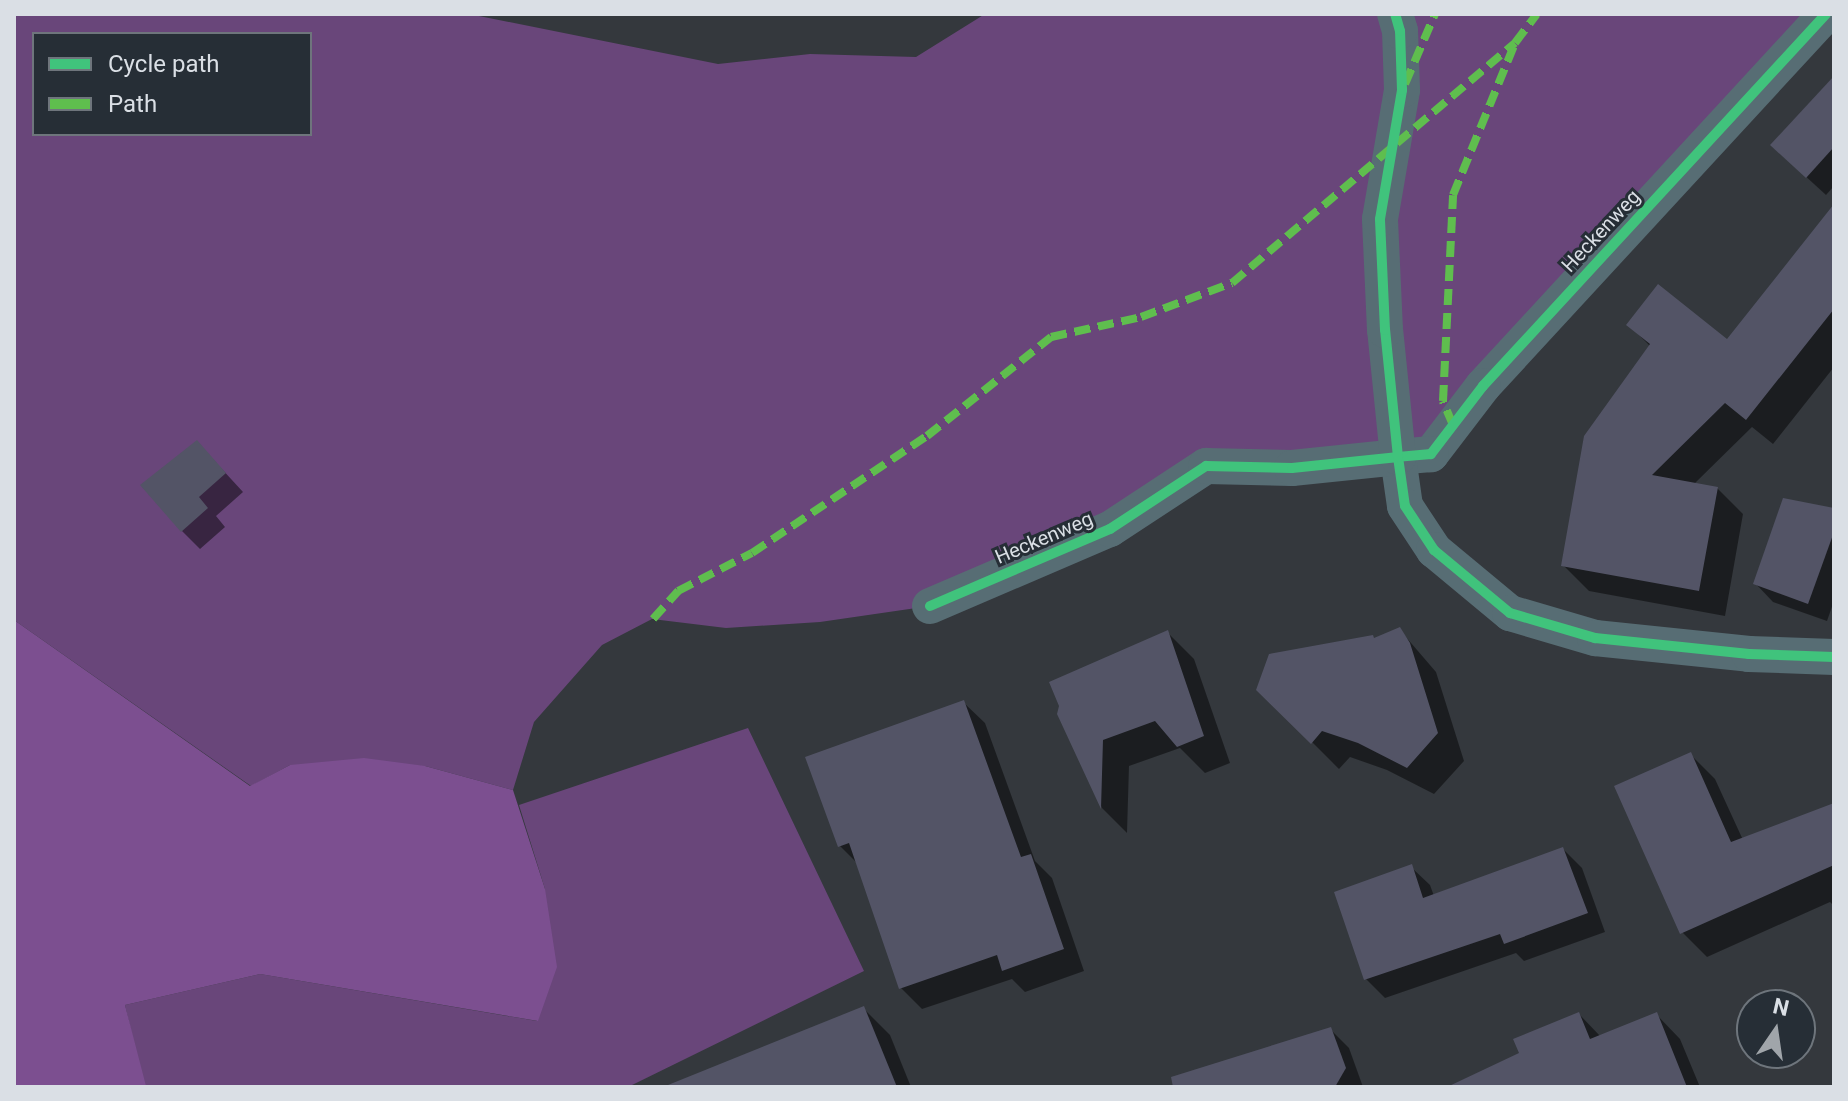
<!DOCTYPE html>
<html>
<head>
<meta charset="utf-8">
<style>
  body { margin:0 }
  #map { position:relative; width:1848px; height:1101px; overflow:hidden; background:#34383d; font-family:Roboto,sans-serif }
  div>[style] { position:absolute }
  .green>* { inset:0; background:#69467a }
  .forest>* { inset:0; background:#7c4f90 }
  .shadow>* { inset:0; background:#0007 }
  .building>* { inset:0; background:#535466 }
  .minor>* { height:36px; margin:-18px; padding:0 18px; transform-origin:18px; border-radius:18px; background:#576d74 }
  .quiet>* { height:8px; margin-top:-4px; transform-origin:0; background:repeating-linear-gradient(90deg,#5fbe4e 0 16px,transparent 0 24px) }
  .cycleway>* { height:10px; margin:-5px; padding:0 5px; transform-origin:5px; border-radius:5px; background:#40c37c }
  span { translate:-50% -50%; white-space:nowrap; text-align:center; line-height:1.15; -webkit-text-stroke:6px #262e36; paint-order:stroke }
  .street-label { font-size:20px; color:#dadfe5 }
  .frame { position:absolute; inset:0; border:16px solid #dadfe5; pointer-events:none }
  .legend { position:absolute; left:32px; top:32px; width:280px; height:104px; box-sizing:border-box; background:#262e36; border:2px solid #6e757c; margin:0; padding:10px 14px; list-style:none; font-size:24px; color:#dadfe5 }
  .legend li { display:flex; align-items:center; gap:16px; height:40px }
  .legend b { width:40px; border:2px solid #6e757c }
  .north { position:absolute; left:1736px; top:989px; width:80px; height:80px; box-sizing:border-box; background:#262e36; border:2px solid #6e757c; border-radius:50%; rotate:13deg; font-size:22px; font-weight:700; line-height:32px; text-align:center; color:#dadfe5 }
  .north::after { content:''; display:block; margin:auto; width:28px; height:36px; background:#a0a5aa; clip-path:polygon(50% 0,100% 100%,50% 72%,0 100%) }
</style>
</head>
<body>
<div id="map">
  <div class="green">
    <div style="clip-path:polygon(evenodd,14px 14px,469px 14px,718px 64px,810px 54px,916px 57px,985px 14px,1826px 14px,1431px 454px,1206px 466px,930px 606px,820px 622px,726px 628px,652px 619px,602px 645px,534px 722px,513px 790px,425px 766px,290px 765px,251px 786px,14px 620px,14px 14px,34px 34px,310px 34px,310px 134px,34px 134px,34px 34px)"></div>
    <div style="clip-path:polygon(748px 728px,864px 971px,628px 1087px,144px 1087px,125px 1005px,260px 974px,537px 1021px,545px 889px,519px 805px)"></div>
  </div>
  <div class="forest">
    <div style="clip-path:polygon(14px 620px,250px 786px,290px 765px,364px 758px,425px 766px,513px 790px,545px 889px,557px 967px,538px 1021px,260px 974px,125px 1005px,146px 1086px,14px 1087px)"></div>
  </div>
  <div class="shadow">
    <div style="clip-path:polygon(1834px 88px,1834px 186px,1826px 195px,1791px 163px)"></div>
    <div style="clip-path:polygon(1834px 248px,1834px 367px,1773px 444px,1752px 427px,1694px 484px,1717px 488px,1743px 514px,1725px 616px,1589px 591px,1563px 565px,1651px 347px,1629px 325px,1728px 341px)"></div>
    <div style="clip-path:polygon(197px 442px,243px 492px,216px 516px,225px 527px,200px 549px,182px 531px)"></div>
    <div style="clip-path:polygon(1834px 510px,1834px 601px,1827px 621px,1773px 602px,1755px 583px)"></div>
    <div style="clip-path:polygon(1399px 629px,1436px 672px,1464px 761px,1434px 794px,1387px 770px,1350px 757px,1339px 769px,1259px 689px)"></div>
    <div style="clip-path:polygon(1167px 632px,1194px 659px,1230px 763px,1205px 773px,1180px 748px,1129px 766px,1127px 833px,1102px 808px,1059px 714px)"></div>
    <div style="clip-path:polygon(963px 702px,985px 723px,1035px 861px,1052px 878px,1084px 971px,1025px 992px,1012px 979px,922px 1009px,901px 988px,858px 864px,840px 846px)"></div>
    <div style="clip-path:polygon(1690px 754px,1715px 779px,1743px 840px,1834px 805px,1834px 906px,1830px 902px,1707px 957px,1682px 932px)"></div>
    <div style="clip-path:polygon(1563px 849px,1582px 868px,1605px 932px,1524px 961px,1516px 953px,1385px 998px,1366px 979px,1336px 893px,1411px 867px,1430px 885px,1434px 896px)"></div>
    <div style="clip-path:polygon(863px 1008px,890px 1035px,911px 1087px,717px 1087px)"></div>
    <div style="clip-path:polygon(1579px 1014px,1601px 1037px,1656px 1014px,1680px 1039px,1700px 1087px,1452px 1087px,1521px 1054px)"></div>
    <div style="clip-path:polygon(1330px 1029px,1349px 1048px,1363px 1087px,1216px 1087px)"></div>
  </div>
  <div class="building">
    <div style="clip-path:polygon(1834px 76px,1834px 147px,1806px 178px,1770px 145px)"></div>
    <div style="clip-path:polygon(1834px 204px,1834px 309px,1746px 420px,1725px 403px,1652px 475px,1718px 487px,1699px 591px,1561px 566px,1584px 436px,1650px 344px,1626px 325px,1658px 284px,1727px 339px)"></div>
    <div style="clip-path:polygon(197px 440px,226px 473px,199px 497px,208px 508px,181px 532px,140px 485px)"></div>
    <div style="clip-path:polygon(1783px 498px,1834px 508px,1834px 532px,1808px 604px,1753px 584px)"></div>
    <div style="clip-path:polygon(1400px 627px,1410px 643px,1438px 733px,1407px 768px,1358px 743px,1322px 731px,1311px 744px,1256px 690px,1269px 654px,1373px 635px,1374px 638px)"></div>
    <div style="clip-path:polygon(1168px 630px,1204px 736px,1177px 747px,1155px 721px,1103px 740px,1101px 809px,1057px 714px,1059px 706px,1049px 682px)"></div>
    <div style="clip-path:polygon(964px 700px,1021px 857px,1031px 854px,1064px 949px,1002px 971px,997px 955px,899px 989px,849px 843px,838px 847px,805px 757px)"></div>
    <div style="clip-path:polygon(1691px 752px,1731px 842px,1834px 803px,1834px 865px,1680px 934px,1614px 786px)"></div>
    <div style="clip-path:polygon(1563px 847px,1588px 913px,1504px 944px,1500px 934px,1364px 980px,1334px 892px,1412px 864px,1423px 898px)"></div>
    <div style="clip-path:polygon(864px 1006px,897px 1087px,668px 1087px,668px 1085px)"></div>
    <div style="clip-path:polygon(1579px 1012px,1590px 1039px,1657px 1012px,1687px 1087px,1447px 1087px,1519px 1053px,1513px 1039px)"></div>
    <div style="clip-path:polygon(1331px 1027px,1346px 1068px,1335px 1087px,1173px 1087px,1171px 1077px)"></div>
  </div>
  <div class="minor">
    <div style="left:1826px;top:14px;width:506px;rotate:132.68deg"></div>
    <div style="left:1483px;top:386px;width:86px;rotate:127.4deg"></div>
    <div style="left:1431px;top:454px;width:33px;rotate:175deg"></div>
    <div style="left:1398px;top:457px;width:49px;rotate:81.9deg"></div>
    <div style="left:1405px;top:506px;width:53px;rotate:56.6deg"></div>
    <div style="left:1434px;top:550px;width:99px;rotate:39.7deg"></div>
    <div style="left:1510px;top:613px;width:89px;rotate:16.4deg"></div>
    <div style="left:1595px;top:638px;width:155px;rotate:5.9deg"></div>
    <div style="left:1749px;top:654px;width:85px;rotate:2deg"></div>
    <div style="left:930px;top:606px;width:196px;rotate:-23.2deg"></div>
    <div style="left:1110px;top:529px;width:115px;rotate:-33.3deg"></div>
    <div style="left:1206px;top:466px;width:86px;rotate:1.3deg"></div>
    <div style="left:1292px;top:468px;width:107px;rotate:-5.9deg"></div>
    <div style="left:1398px;top:457px;width:128px;rotate:-95.8deg"></div>
    <div style="left:1385px;top:330px;width:111px;rotate:-92.6deg"></div>
    <div style="left:1380px;top:219px;width:131px;rotate:-80.3deg"></div>
    <div style="left:1402px;top:90px;width:59px;rotate:-91.9deg"></div>
    <div style="left:1400px;top:31px;width:18px;rotate:-106deg"></div>
  </div>
  <div class="quiet">
    <div style="left:1405px;top:84px;width:76px;rotate:-66.8deg"></div>
    <div style="left:1453px;top:425px;width:26px;rotate:-113deg"></div>
    <div style="left:1443px;top:401px;width:206px;rotate:-87.2deg"></div>
    <div style="left:1453px;top:195px;width:164px;rotate:-67.8deg"></div>
    <div style="left:1515px;top:43px;width:36px;rotate:-53deg"></div>
    <div style="left:653px;top:619px;width:38px;rotate:-48deg"></div>
    <div style="left:678px;top:591px;width:83px;rotate:-27.2deg"></div>
    <div style="left:752px;top:553px;width:211px;rotate:-33.8deg"></div>
    <div style="left:927px;top:436px;width:159px;rotate:-38.6deg"></div>
    <div style="left:1051px;top:337px;width:92px;rotate:-12.5deg"></div>
    <div style="left:1141px;top:317px;width:97px;rotate:-20.5deg"></div>
    <div style="left:1232px;top:283px;width:371px;rotate:-40.3deg"></div>
  </div>
  <div class="cycleway">
    <div style="left:1826px;top:14px;width:506px;rotate:132.68deg"></div>
    <div style="left:1483px;top:386px;width:86px;rotate:127.4deg"></div>
    <div style="left:1431px;top:454px;width:33px;rotate:175deg"></div>
    <div style="left:1398px;top:457px;width:49px;rotate:81.9deg"></div>
    <div style="left:1405px;top:506px;width:53px;rotate:56.6deg"></div>
    <div style="left:1434px;top:550px;width:99px;rotate:39.7deg"></div>
    <div style="left:1510px;top:613px;width:89px;rotate:16.4deg"></div>
    <div style="left:1595px;top:638px;width:155px;rotate:5.9deg"></div>
    <div style="left:1749px;top:654px;width:85px;rotate:2deg"></div>
    <div style="left:930px;top:606px;width:196px;rotate:-23.2deg"></div>
    <div style="left:1110px;top:529px;width:115px;rotate:-33.3deg"></div>
    <div style="left:1206px;top:466px;width:86px;rotate:1.3deg"></div>
    <div style="left:1292px;top:468px;width:107px;rotate:-5.9deg"></div>
    <div style="left:1398px;top:457px;width:128px;rotate:-95.8deg"></div>
    <div style="left:1385px;top:330px;width:111px;rotate:-92.6deg"></div>
    <div style="left:1380px;top:219px;width:131px;rotate:-80.3deg"></div>
    <div style="left:1402px;top:90px;width:59px;rotate:-91.9deg"></div>
    <div style="left:1400px;top:31px;width:18px;rotate:-106deg"></div>
  </div>
  <div class="street-label">
    <span style="left:1601px;top:231px;rotate:-47deg">Heckenweg</span>
    <span style="left:1044px;top:538px;rotate:-23deg">Heckenweg</span>
  </div>
  <div class="frame"></div>
  <ul class="legend">
  <li><b style="height:10px;background:#40c37c"></b>Cycle path</li>
  <li><b style="height:10px;background:#5fbe4e"></b>Path</li>
  </ul>
  <div class="north">N</div>
</div>
</body>
</html>
